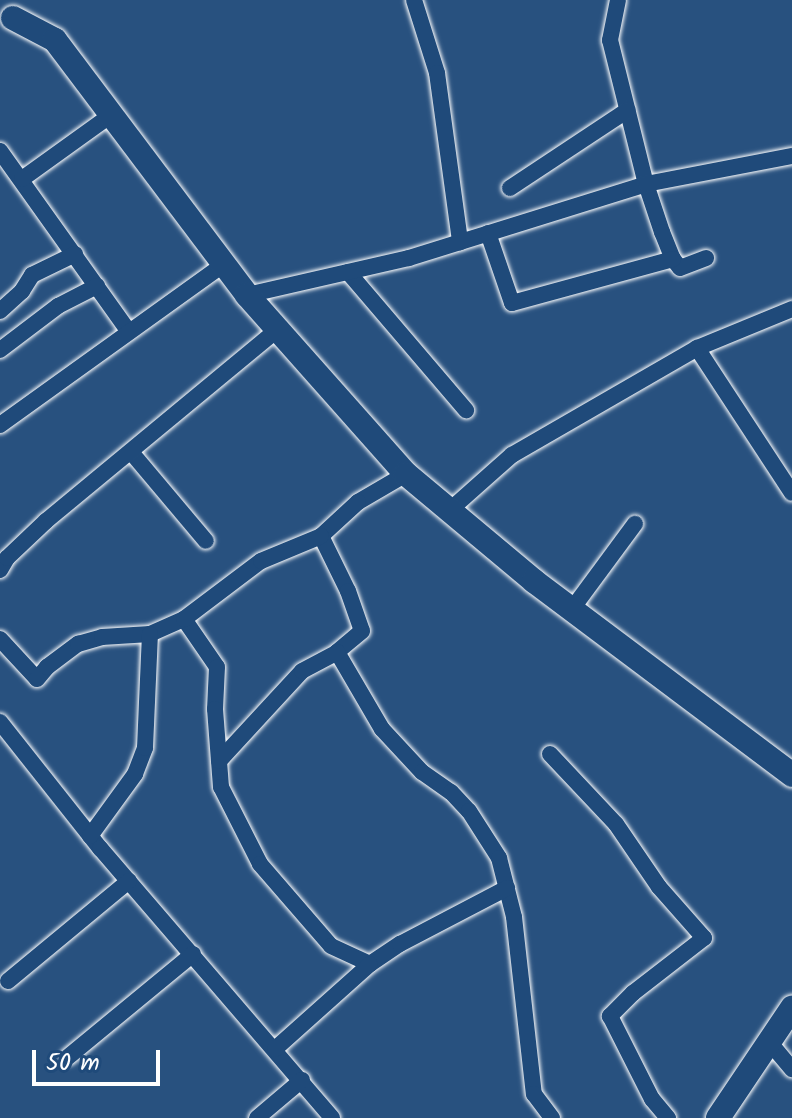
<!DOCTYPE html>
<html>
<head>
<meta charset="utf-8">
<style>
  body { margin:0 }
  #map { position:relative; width:792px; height:1118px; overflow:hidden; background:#28517f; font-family:Kalam,sans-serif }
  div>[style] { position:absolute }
  .roads { filter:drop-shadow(0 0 2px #fff) drop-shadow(0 0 2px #fff) }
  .street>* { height:16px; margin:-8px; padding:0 8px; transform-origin:8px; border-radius:8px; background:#1f4a7a }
  .secondary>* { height:24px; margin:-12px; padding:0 12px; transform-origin:12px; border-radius:12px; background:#1f4a7a }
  span { translate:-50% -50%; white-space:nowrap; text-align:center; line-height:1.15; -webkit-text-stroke:7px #1f4a7a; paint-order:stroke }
  .scale { position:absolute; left:32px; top:1050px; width:128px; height:36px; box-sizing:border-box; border:4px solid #fff; border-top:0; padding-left:10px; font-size:24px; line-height:28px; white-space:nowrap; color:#fff; -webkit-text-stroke:6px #1f4a7a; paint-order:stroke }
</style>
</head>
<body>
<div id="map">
  <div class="roads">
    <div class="street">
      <div style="left:414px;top:0;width:77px;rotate:72.5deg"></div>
      <div style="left:437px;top:73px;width:171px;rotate:82.2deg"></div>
      <div style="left:618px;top:0;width:41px;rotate:101.3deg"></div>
      <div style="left:610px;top:40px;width:148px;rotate:76deg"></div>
      <div style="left:646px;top:184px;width:51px;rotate:71.6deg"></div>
      <div style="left:662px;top:232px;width:29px;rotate:68deg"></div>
      <div style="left:673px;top:259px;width:11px;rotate:52deg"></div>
      <div style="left:680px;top:268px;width:28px;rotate:-21deg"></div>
      <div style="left:0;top:151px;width:222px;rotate:54.5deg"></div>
      <div style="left:22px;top:179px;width:110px;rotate:-35.7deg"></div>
      <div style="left:510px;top:188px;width:141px;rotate:-33.5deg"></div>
      <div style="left:488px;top:233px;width:74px;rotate:71.1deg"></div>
      <div style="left:512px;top:303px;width:167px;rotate:-15.3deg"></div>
      <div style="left:348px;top:272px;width:182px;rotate:49.5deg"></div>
      <div style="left:247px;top:295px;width:166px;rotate:-12.9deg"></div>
      <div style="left:409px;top:258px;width:248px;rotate:-17.3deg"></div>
      <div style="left:646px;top:184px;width:149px;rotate:-10.9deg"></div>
      <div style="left:0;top:311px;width:30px;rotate:-42deg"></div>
      <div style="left:22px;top:291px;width:19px;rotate:-58deg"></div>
      <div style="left:32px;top:275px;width:48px;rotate:-26deg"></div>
      <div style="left:697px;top:348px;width:173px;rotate:56.8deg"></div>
      <div style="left:0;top:350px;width:73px;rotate:-37.2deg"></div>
      <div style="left:58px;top:306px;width:44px;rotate:-27.1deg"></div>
      <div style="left:0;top:425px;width:276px;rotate:-35.7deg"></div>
      <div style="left:131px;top:452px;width:116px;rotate:49.9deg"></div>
      <div style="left:406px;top:474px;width:56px;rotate:149.7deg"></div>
      <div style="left:358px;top:502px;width:50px;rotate:137.4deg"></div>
      <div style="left:321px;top:536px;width:61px;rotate:63.9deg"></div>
      <div style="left:348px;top:591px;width:42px;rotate:70.7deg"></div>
      <div style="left:362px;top:631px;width:33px;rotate:140deg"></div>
      <div style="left:337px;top:652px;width:89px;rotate:59.7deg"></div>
      <div style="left:382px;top:729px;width:59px;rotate:47.1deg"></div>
      <div style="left:422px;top:772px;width:35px;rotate:35deg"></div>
      <div style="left:451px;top:792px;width:26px;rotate:47deg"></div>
      <div style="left:469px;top:811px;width:56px;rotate:57.4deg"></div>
      <div style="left:499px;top:858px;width:61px;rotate:75.7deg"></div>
      <div style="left:514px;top:917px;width:178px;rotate:83.6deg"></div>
      <div style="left:534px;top:1094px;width:30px;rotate:53deg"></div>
      <div style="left:450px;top:510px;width:83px;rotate:-41.6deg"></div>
      <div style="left:512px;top:455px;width:214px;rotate:-30deg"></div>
      <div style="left:697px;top:348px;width:103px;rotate:-22.3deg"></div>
      <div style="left:0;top:570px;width:14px;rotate:-60deg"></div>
      <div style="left:7px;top:558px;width:54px;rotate:-43.5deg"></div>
      <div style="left:46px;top:521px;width:301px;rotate:-39.6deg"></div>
      <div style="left:572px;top:609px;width:106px;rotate:-53.5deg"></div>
      <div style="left:184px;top:619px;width:58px;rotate:55.5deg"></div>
      <div style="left:217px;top:667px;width:42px;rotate:92.7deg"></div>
      <div style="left:215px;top:709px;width:78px;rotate:85.6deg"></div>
      <div style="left:221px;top:787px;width:86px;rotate:63.1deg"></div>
      <div style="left:260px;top:864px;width:108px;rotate:49.1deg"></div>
      <div style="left:331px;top:946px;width:43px;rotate:24.8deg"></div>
      <div style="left:370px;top:964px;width:36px;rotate:-34deg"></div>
      <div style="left:400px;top:944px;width:121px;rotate:-27.6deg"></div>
      <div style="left:0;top:639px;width:54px;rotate:47.2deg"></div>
      <div style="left:37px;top:679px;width:16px;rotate:-50deg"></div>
      <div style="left:47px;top:667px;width:39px;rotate:-37deg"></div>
      <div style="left:78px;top:644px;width:25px;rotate:-16deg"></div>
      <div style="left:102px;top:637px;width:48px;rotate:-3.6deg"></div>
      <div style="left:150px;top:634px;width:37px;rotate:-24deg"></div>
      <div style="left:184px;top:619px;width:96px;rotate:-37deg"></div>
      <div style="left:261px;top:561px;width:65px;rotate:-22.6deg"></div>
      <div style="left:0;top:722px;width:161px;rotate:51.6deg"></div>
      <div style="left:100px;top:848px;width:356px;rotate:49.3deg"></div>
      <div style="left:550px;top:754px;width:96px;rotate:46.7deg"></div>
      <div style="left:616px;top:824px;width:76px;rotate:55.7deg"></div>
      <div style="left:659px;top:887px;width:68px;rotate:48.6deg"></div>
      <div style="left:704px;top:938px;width:90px;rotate:142.2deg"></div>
      <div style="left:633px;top:993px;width:33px;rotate:135deg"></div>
      <div style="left:610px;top:1016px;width:93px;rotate:63.2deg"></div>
      <div style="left:652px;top:1099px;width:25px;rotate:50deg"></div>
      <div style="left:219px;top:761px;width:122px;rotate:-47.3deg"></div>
      <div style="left:302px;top:671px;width:40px;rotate:-28deg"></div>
      <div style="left:90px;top:836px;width:77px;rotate:-54deg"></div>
      <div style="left:135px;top:774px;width:28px;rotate:-69deg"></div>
      <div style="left:145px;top:748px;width:114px;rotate:-87.5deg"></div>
      <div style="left:8px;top:981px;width:157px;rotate:-39.6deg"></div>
      <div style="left:771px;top:1044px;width:33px;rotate:50deg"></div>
      <div style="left:275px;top:1049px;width:127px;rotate:-41.8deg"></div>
      <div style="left:68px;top:1057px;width:162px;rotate:-39.5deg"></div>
      <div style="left:257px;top:1118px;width:59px;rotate:-40.2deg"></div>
    </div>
    <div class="secondary">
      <div style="left:13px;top:18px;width:47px;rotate:27.6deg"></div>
      <div style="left:55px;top:40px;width:319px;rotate:53deg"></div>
      <div style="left:247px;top:295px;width:239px;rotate:48.4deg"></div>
      <div style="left:406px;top:474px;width:167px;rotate:39.9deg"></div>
      <div style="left:534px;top:581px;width:323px;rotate:36.9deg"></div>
      <div style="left:718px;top:1118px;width:133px;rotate:-56.1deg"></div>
    </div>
  </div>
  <div class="scale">50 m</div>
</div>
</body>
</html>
